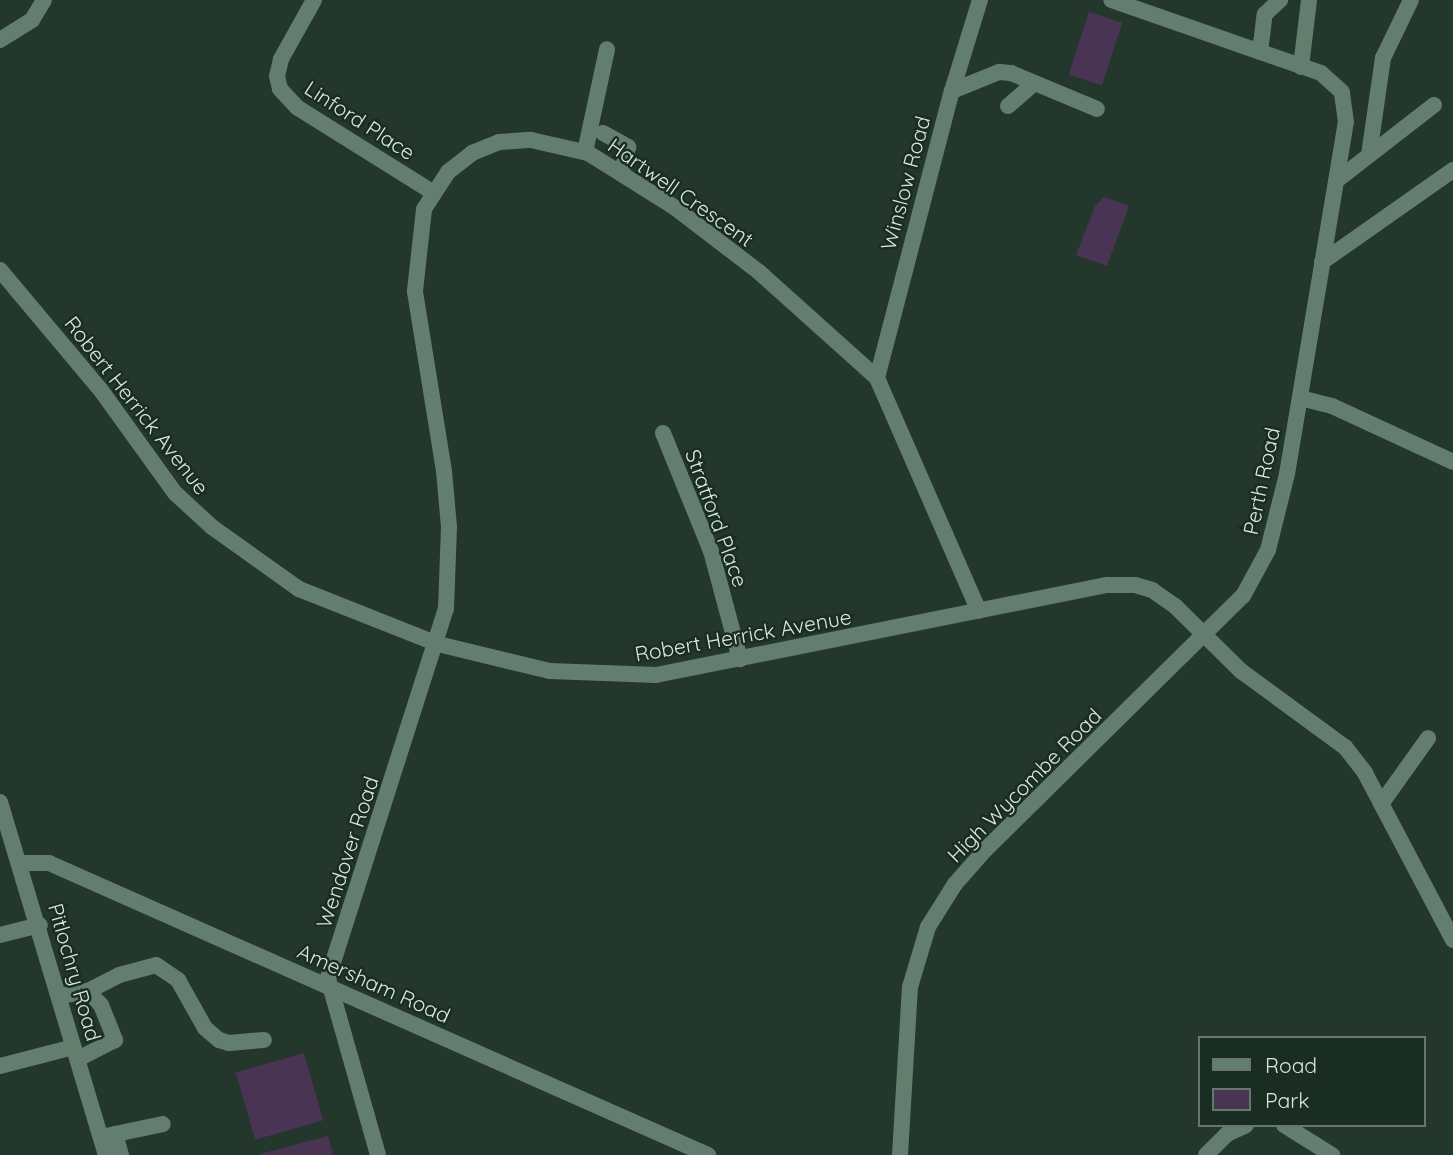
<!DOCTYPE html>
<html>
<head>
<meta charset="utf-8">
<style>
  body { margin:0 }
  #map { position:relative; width:1453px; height:1155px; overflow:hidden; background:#23372c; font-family:Quicksand,sans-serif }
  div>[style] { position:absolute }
  .green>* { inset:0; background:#493553; transform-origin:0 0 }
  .minor>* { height:16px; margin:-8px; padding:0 8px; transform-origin:8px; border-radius:8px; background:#637e6f }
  span { translate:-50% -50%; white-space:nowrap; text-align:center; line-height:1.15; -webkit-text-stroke:5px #192d22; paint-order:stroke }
  .street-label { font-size:21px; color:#dae6de }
  .legend { position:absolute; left:1198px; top:1036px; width:228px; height:91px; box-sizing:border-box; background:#192d22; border:2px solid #66776d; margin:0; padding:9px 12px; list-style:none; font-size:21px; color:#dae6de }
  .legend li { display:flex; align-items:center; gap:14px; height:35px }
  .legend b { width:35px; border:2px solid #66776d }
</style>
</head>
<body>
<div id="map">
  <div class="green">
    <div style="left:1089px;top:12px;width:35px;height:66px;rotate:18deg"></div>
    <div style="clip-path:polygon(1104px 197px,1129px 206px,1107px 266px,1076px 255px,1095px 206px)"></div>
    <div style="left:304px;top:1053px;width:70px;height:71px;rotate:74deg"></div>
    <div style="clip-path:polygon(328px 1136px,333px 1155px,261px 1155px,260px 1154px)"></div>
  </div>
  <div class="minor">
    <div style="left:314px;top:0;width:68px;rotate:119.2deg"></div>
    <div style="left:281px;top:59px;width:17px;rotate:103deg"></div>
    <div style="left:277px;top:76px;width:13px;rotate:77deg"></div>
    <div style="left:280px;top:89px;width:26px;rotate:47deg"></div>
    <div style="left:298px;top:108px;width:157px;rotate:32deg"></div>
    <div style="left:0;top:40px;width:38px;rotate:-32deg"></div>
    <div style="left:32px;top:20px;width:23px;rotate:-59deg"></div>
    <div style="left:1260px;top:52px;width:38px;rotate:-83deg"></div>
    <div style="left:1265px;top:14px;width:21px;rotate:-43deg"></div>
    <div style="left:1301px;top:67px;width:67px;rotate:-83.2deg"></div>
    <div style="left:952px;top:91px;width:51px;rotate:-22deg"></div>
    <div style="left:999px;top:72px;width:12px;rotate:5deg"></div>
    <div style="left:1011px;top:73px;width:93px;rotate:22.7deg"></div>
    <div style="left:1008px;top:106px;width:35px;rotate:-41deg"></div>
    <div style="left:603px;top:133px;width:29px;rotate:29deg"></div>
    <div style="left:628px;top:147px;width:25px;rotate:104deg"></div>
    <div style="left:585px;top:152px;width:105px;rotate:-77.9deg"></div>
    <div style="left:1369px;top:155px;width:98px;rotate:-81.8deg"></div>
    <div style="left:1383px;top:58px;width:64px;rotate:-64.2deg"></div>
    <div style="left:1336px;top:181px;width:124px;rotate:-37.8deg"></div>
    <div style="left:1322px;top:262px;width:160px;rotate:-35.1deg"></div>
    <div style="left:0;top:270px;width:155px;rotate:50deg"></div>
    <div style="left:100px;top:389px;width:128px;rotate:54.2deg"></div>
    <div style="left:175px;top:493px;width:50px;rotate:42.6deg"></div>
    <div style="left:212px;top:527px;width:107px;rotate:35.5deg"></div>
    <div style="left:299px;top:589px;width:149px;rotate:21.6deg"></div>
    <div style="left:438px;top:644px;width:115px;rotate:13.6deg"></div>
    <div style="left:550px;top:671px;width:106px;rotate:2.2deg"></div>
    <div style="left:656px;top:675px;width:460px;rotate:-11.3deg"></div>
    <div style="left:1107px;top:585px;width:28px"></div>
    <div style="left:1135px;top:585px;width:18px;rotate:16deg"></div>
    <div style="left:1152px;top:590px;width:28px;rotate:35deg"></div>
    <div style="left:1175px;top:606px;width:93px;rotate:44.6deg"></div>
    <div style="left:1241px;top:671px;width:129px;rotate:36.2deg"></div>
    <div style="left:1345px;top:747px;width:33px;rotate:52deg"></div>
    <div style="left:1365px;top:773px;width:189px;rotate:62.2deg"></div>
    <div style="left:877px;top:378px;width:297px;rotate:-75.4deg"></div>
    <div style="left:952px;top:91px;width:95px;rotate:-72.9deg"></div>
    <div style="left:1300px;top:398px;width:33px;rotate:14deg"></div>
    <div style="left:1332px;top:406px;width:133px;rotate:24.8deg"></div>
    <div style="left:663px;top:433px;width:127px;rotate:67.9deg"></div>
    <div style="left:711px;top:551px;width:112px;rotate:75deg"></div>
    <div style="left:0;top:802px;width:369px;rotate:73.3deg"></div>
    <div style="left:1381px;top:804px;width:81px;rotate:-54.5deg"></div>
    <div style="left:20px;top:863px;width:29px"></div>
    <div style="left:49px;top:863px;width:721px;rotate:23.9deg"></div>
    <div style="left:0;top:935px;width:41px;rotate:-14deg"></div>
    <div style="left:88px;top:991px;width:35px;rotate:-27deg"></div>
    <div style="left:119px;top:975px;width:38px;rotate:-15deg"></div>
    <div style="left:156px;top:965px;width:27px;rotate:34deg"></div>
    <div style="left:178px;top:980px;width:55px;rotate:60.6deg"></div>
    <div style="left:205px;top:1028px;width:18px;rotate:41deg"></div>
    <div style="left:219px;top:1040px;width:10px;rotate:17deg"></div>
    <div style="left:229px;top:1043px;width:35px;rotate:-5deg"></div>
    <div style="left:60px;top:996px;width:28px;rotate:-10deg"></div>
    <div style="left:88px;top:991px;width:19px;rotate:47deg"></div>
    <div style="left:101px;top:1005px;width:38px;rotate:68deg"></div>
    <div style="left:115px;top:1040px;width:42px;rotate:152.8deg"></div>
    <div style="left:0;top:1066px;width:76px;rotate:-14.4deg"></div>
    <div style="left:1284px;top:1125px;width:57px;rotate:32deg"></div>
    <div style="left:115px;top:1134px;width:22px;rotate:74deg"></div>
    <div style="left:101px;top:1137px;width:63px;rotate:-11.8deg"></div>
    <div style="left:378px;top:1155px;width:184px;rotate:-105.8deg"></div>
    <div style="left:328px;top:978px;width:387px;rotate:-72.3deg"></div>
    <div style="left:446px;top:609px;width:82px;rotate:-87.9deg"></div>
    <div style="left:449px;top:527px;width:56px;rotate:-95.1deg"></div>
    <div style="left:444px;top:471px;width:182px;rotate:-99.2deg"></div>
    <div style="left:415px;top:291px;width:82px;rotate:-83.7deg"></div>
    <div style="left:424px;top:209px;width:44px;rotate:-57deg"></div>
    <div style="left:448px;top:172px;width:31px;rotate:-38deg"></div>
    <div style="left:472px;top:153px;width:29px;rotate:-22deg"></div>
    <div style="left:499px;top:142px;width:32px;rotate:-4deg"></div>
    <div style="left:531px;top:140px;width:58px;rotate:12.8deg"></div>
    <div style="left:588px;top:153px;width:102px;rotate:32.1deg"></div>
    <div style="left:674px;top:207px;width:107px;rotate:37.4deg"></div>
    <div style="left:759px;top:272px;width:159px;rotate:41.9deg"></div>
    <div style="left:877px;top:378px;width:254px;rotate:66.4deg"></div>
    <div style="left:900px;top:1155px;width:168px;rotate:-86.6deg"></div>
    <div style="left:910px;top:987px;width:63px;rotate:-73.3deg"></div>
    <div style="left:928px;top:927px;width:51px;rotate:-57.9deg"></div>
    <div style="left:955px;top:884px;width:47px;rotate:-48.5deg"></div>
    <div style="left:986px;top:849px;width:361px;rotate:-44.6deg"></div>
    <div style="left:1243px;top:596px;width:52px;rotate:-61.5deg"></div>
    <div style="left:1268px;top:550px;width:78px;rotate:-76deg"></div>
    <div style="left:1287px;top:474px;width:357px;rotate:-80.5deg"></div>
    <div style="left:1346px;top:122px;width:30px;rotate:-98deg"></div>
    <div style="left:1342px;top:92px;width:28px;rotate:-138deg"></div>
    <div style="left:1321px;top:73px;width:222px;rotate:-160.8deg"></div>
    <div style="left:1206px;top:1155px;width:30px;rotate:-45deg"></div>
    <div style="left:1227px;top:1134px;width:21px;rotate:-25deg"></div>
  </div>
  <div class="street-label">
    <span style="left:360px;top:120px;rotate:33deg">Linford Place</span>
    <span style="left:905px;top:183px;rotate:-75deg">Winslow Road</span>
    <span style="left:681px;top:192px;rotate:35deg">Hartwell Crescent</span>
    <span style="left:137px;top:405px;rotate:52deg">Robert Herrick Avenue</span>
    <span style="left:1261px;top:481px;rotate:-78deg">Perth Road</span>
    <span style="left:717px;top:518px;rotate:70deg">Stratford Place</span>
    <span style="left:743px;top:635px;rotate:-10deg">Robert Herrick Avenue</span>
    <span style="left:1024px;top:785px;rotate:-45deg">High Wycombe Road</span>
    <span style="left:347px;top:852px;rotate:-72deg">Wendover Road</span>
    <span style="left:75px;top:972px;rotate:74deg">Pitlochry Road</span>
    <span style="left:374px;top:983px;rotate:24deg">Amersham Road</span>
  </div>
  <ul class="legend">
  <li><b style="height:9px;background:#637e6f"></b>Road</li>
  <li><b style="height:19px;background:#493553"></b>Park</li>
  </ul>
</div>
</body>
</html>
